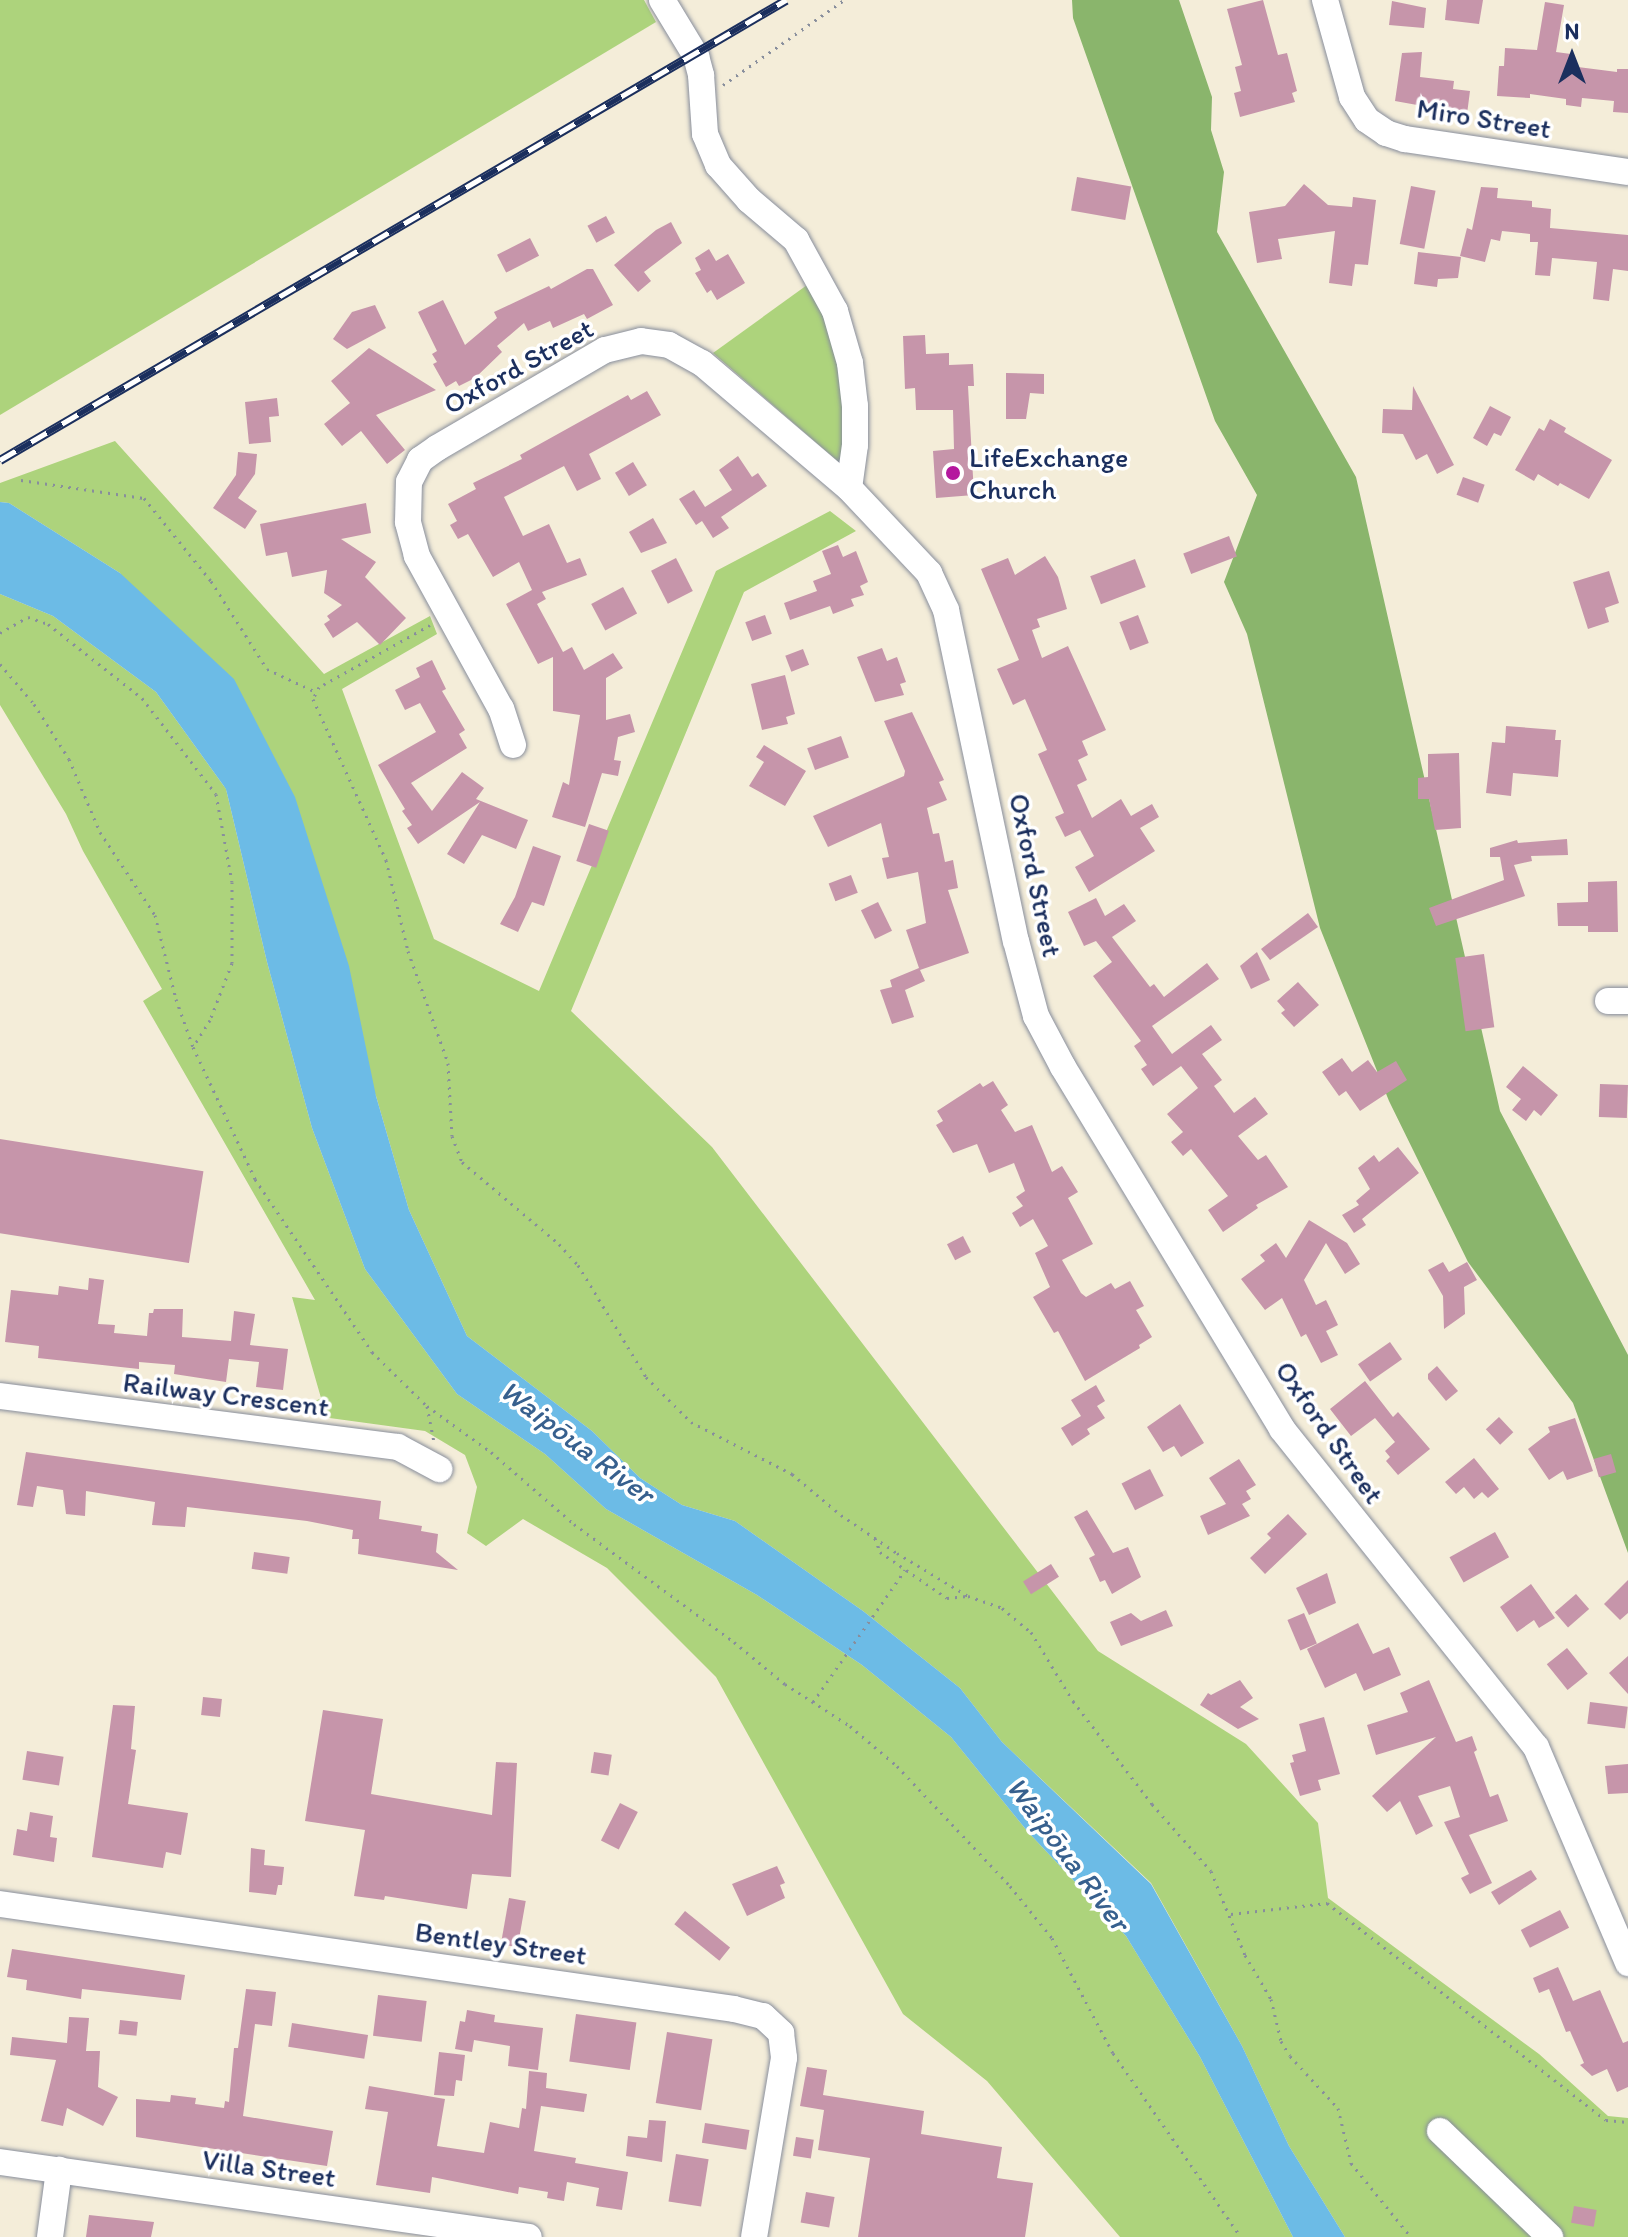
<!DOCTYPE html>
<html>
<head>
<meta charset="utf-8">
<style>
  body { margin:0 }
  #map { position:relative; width:1628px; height:2237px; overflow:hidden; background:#f4edd9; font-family:Itim,sans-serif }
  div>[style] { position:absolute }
  .green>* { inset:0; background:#add37c }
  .forest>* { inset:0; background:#8ab56c }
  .water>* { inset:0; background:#6cbbe6 }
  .building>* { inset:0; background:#c695aa; transform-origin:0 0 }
  .path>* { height:3px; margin-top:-1.5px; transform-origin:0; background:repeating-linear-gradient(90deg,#888e9c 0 2px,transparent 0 8px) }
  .roads { filter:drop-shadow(0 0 2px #888e9c) drop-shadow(0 0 2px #888e9c) }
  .minor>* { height:26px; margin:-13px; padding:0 13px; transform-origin:13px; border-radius:13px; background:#fff }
  .rail>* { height:9px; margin-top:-4.5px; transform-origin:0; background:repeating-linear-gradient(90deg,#fff 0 18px,#1b2f5e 0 36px); box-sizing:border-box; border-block:2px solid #1b2f5e }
  .dots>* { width:22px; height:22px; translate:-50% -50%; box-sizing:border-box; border:4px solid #fff; border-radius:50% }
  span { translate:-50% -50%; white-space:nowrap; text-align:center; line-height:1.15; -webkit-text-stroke:7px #fff; paint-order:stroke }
  .street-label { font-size:28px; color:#1b2f5e }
  .poi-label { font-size:28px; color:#1b2f5e }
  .left { translate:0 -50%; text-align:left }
  .water-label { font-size:30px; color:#37608e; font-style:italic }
  .north { position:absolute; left:1532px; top:16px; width:80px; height:80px; -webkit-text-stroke:6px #fff; paint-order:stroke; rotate:0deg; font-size:22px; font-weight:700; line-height:32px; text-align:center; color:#1b2f5e }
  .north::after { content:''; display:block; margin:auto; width:28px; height:36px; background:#1b2f5e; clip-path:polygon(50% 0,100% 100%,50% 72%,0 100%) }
</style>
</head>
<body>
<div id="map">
  <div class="green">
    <div style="clip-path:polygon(0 0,644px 0,656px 22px,0 415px)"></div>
    <div style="clip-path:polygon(814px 280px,846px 395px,842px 465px,713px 353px)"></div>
    <div style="clip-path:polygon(115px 441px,324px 674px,430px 616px,437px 634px,342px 689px,434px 939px,539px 991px,716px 571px,830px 511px,856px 531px,744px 592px,571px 1011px,712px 1147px,1098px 1651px,1246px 1744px,1318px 1823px,1328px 1898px,1539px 2054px,1608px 2116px,1628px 2118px,1628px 2237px,1345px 2237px,1289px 2146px,1242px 2046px,1151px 1883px,1002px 1742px,960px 1688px,863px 1611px,735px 1521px,682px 1505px,640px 1478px,592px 1431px,467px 1336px,409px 1210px,376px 1096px,120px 573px,9px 503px,0 502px,0 483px)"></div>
    <div style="clip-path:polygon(0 594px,53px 616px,156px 692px,226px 789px,267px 962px,312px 1128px,365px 1269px,457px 1394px,545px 1454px,606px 1509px,757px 1595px,862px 1665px,951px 1737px,1028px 1832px,1126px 1936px,1200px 2057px,1293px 2237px,1120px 2237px,987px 2081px,903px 2014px,716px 1677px,607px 1568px,523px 1519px,486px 1546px,467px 1533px,477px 1487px,465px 1455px,425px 1431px,293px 1413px,321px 1398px,292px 1297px,315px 1300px,143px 1001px,162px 989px,83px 851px,66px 814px,0 705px)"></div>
  </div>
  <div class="forest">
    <div style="clip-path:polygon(1072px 0,1179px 0,1212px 97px,1211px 130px,1224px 172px,1217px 232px,1356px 477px,1500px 1111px,1628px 1355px,1628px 1553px,1573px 1403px,1468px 1262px,1389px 1101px,1320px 928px,1247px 634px,1224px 582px,1257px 495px,1215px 421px,1073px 18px)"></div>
  </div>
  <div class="water">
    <div style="clip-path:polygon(0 502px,9px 503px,120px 573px,234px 679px,295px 797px,349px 966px,376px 1096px,409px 1210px,467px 1336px,592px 1431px,640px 1478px,682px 1505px,735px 1521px,863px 1611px,960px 1688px,1002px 1742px,1151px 1884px,1242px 2046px,1289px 2146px,1345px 2237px,1293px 2237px,1200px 2057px,1126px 1936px,1028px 1832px,951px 1737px,862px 1665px,757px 1595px,606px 1509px,545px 1454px,457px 1394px,365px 1269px,312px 1128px,267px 962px,226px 789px,156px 692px,53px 616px,0 594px)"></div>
  </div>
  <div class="building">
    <div style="clip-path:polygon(1263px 0,1278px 55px,1287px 53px,1297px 91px,1292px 93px,1295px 102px,1240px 117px,1234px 93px,1241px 91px,1235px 67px,1242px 65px,1227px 9px)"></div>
    <div style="clip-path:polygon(1447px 0,1483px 0,1479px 24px,1445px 20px)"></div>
    <div style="clip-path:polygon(1392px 1px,1426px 8px,1424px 28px,1389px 25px)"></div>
    <div style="clip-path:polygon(1545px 2px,1564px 5px,1556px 52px,1571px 54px,1570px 66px,1617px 72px,1617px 69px,1628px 69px,1628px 113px,1613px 112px,1614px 101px,1582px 98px,1581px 107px,1566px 105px,1566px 99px,1530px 94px,1530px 98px,1497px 96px,1499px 66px,1504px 66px,1505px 48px,1537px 50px)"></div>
    <div style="clip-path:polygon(1422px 52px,1420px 77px,1454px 81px,1453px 89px,1470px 91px,1467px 114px,1395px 101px,1402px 53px)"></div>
    <div style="left:1077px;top:177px;width:55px;height:34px;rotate:10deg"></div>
    <div style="clip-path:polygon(1304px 184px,1328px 205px,1352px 207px,1353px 197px,1376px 200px,1368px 265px,1355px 264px,1352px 286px,1329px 283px,1335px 231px,1278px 239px,1282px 259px,1257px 263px,1249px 212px,1285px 206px)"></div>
    <div style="left:1411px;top:186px;width:25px;height:59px;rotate:11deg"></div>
    <div style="clip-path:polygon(1481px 187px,1498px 188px,1497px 198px,1532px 201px,1532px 207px,1551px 209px,1550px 228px,1628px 235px,1628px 271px,1613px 269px,1609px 301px,1593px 299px,1597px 262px,1552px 258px,1550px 276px,1535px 275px,1538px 242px,1530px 242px,1530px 234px,1502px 231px,1500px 241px,1491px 239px,1485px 262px,1460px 256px,1467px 228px,1472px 230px)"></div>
    <div style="left:606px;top:216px;width:19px;height:21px;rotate:62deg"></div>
    <div style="clip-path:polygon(671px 222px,682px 243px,644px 272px,651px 281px,638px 292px,614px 265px,656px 230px)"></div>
    <div style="left:530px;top:238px;width:20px;height:37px;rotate:63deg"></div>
    <div style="clip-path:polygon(709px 249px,716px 261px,728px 254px,745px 283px,717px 300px,711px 290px,707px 293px,695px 273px,701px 270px,695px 258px)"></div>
    <div style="clip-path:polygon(1418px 252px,1461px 257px,1458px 278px,1438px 279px,1437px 287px,1414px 284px)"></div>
    <div style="clip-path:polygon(587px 269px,593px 269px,613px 305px,587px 319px,584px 314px,553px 328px,550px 321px,528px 331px,524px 323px,497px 346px,502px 352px,475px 378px,459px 386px,456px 381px,446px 387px,433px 364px,437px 362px,432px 354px,437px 351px,418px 312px,443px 300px,465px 345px,497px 318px,494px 312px,549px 286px,551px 289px)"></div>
    <div style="clip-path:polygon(375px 305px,386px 328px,347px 349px,333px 339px,352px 312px)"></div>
    <div style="clip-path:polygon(925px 335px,926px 354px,949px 353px,949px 365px,973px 364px,974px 386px,968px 386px,974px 495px,936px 498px,933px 451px,954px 449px,953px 410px,916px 410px,915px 388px,905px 389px,903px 336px)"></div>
    <div style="clip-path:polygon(369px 348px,436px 390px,376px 415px,405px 450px,387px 464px,361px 431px,342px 446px,324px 424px,350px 403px,331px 381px)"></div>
    <div style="clip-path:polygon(1006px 373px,1044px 374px,1044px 394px,1030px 393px,1026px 419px,1006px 419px)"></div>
    <div style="clip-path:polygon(1413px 386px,1454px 465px,1437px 474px,1427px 454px,1416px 460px,1403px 434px,1382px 433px,1383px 409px,1412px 410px)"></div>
    <div style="clip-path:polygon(647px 391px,661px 415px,589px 454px,601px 479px,577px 491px,564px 466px,504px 497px,523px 536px,549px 524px,567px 563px,580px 558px,587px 575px,542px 592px,546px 599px,537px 604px,563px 652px,572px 647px,584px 670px,613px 653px,623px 668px,606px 678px,606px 720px,630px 714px,635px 732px,618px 737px,614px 760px,621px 761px,618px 776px,602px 773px,585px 827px,552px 817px,563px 782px,569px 785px,580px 715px,553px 711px,553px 657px,538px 664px,506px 604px,532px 590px,519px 562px,493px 577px,468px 534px,458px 539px,450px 525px,457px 521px,448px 504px,476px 489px,473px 483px,522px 459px,520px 455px,628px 395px,631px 400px)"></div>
    <div style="clip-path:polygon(277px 398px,279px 416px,269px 417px,271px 442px,249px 444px,245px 402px)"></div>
    <div style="clip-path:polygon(1490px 406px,1511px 417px,1501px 436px,1494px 433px,1487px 446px,1473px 438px)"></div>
    <div style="clip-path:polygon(1550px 419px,1566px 428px,1564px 432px,1612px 460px,1589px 499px,1560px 483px,1558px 486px,1538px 474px,1534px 481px,1515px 470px,1539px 428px,1544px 431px)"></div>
    <div style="clip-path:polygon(238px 452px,257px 454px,255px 474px,238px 498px,257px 511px,245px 529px,213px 508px,236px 475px)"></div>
    <div style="clip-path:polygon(738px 456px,752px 477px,758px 473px,767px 486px,721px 517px,729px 528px,713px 538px,702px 521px,696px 525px,679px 499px,694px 490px,705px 507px,732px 490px,719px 470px)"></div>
    <div style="left:633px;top:462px;width:27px;height:21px;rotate:59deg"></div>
    <div style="left:1463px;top:477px;width:23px;height:19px;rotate:20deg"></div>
    <div style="clip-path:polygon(366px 503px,371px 533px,341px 539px,376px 562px,365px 577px,406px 618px,380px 645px,357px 622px,333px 638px,324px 624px,330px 620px,327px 616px,342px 605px,324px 593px,327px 570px,292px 577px,287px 552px,266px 556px,260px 524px)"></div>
    <div style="clip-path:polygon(653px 518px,667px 543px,641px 553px,629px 532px)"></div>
    <div style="left:1229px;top:536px;width:22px;height:49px;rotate:69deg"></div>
    <div style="clip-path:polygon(838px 545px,843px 557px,856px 551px,868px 582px,860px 586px,864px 595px,851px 599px,854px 606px,833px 614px,830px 606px,790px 620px,784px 603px,817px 591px,813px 581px,831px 574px,822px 551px)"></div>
    <div style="clip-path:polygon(1045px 556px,1058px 577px,1067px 609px,1037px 619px,1040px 627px,1032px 630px,1042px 658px,1068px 646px,1106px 730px,1082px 741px,1088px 755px,1078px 760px,1087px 780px,1077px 785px,1092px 818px,1121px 799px,1131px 816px,1152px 804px,1159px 817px,1140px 828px,1155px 851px,1089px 892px,1075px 867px,1094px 856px,1080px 830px,1065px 837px,1055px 817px,1064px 813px,1038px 754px,1047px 750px,1025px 699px,1013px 705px,997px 669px,1019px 660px,981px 569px,1008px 558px,1015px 575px)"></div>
    <div style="left:676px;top:558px;width:37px;height:28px;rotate:63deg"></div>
    <div style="left:1135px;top:559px;width:30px;height:48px;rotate:69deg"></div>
    <div style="clip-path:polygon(1609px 571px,1619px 603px,1605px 608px,1609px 622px,1588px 629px,1573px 582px)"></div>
    <div style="left:623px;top:587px;width:30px;height:36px;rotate:62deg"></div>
    <div style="left:765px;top:615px;width:20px;height:21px;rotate:70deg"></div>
    <div style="left:1138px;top:615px;width:30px;height:20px;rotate:69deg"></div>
    <div style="clip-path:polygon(882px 648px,887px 661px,897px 657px,906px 682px,900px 684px,904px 695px,875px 702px,857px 657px)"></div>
    <div style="left:803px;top:649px;width:17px;height:19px;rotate:69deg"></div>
    <div style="clip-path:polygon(432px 660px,446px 689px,442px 691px,465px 730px,459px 734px,467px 748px,411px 783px,432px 811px,462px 772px,484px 788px,476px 799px,528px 820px,516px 849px,482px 835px,464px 864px,447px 854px,480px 802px,418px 844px,407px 828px,412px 825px,402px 811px,405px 809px,378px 765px,436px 732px,420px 703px,405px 710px,395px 690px,420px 677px,416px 668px)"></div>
    <div style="clip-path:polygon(785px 675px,795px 714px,786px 717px,788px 724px,762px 730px,751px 684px)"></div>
    <div style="clip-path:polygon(912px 712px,944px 780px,939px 782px,947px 800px,927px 808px,933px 834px,939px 833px,945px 862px,953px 860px,958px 888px,948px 890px,969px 953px,920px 970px,925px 981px,905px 990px,914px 1017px,892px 1024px,880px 990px,892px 987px,890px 980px,919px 968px,906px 930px,926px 923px,918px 872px,887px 879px,882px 858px,889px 857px,881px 823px,828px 847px,813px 816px,904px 776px,905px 771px,884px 721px)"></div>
    <div style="clip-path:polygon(1506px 726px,1556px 730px,1555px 740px,1561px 740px,1558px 777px,1513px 773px,1511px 796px,1486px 793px,1492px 742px,1505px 743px)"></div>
    <div style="left:841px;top:736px;width:23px;height:36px;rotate:70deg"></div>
    <div style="clip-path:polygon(764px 745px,806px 771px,785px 806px,749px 786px,764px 762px,756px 757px)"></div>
    <div style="clip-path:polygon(1459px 753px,1461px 828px,1435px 830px,1429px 799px,1418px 799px,1418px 778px,1428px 777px,1428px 754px)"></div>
    <div style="left:589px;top:824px;width:21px;height:39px;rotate:19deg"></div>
    <div style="clip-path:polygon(1567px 839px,1568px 855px,1531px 856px,1532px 861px,1514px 865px,1525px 896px,1436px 926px,1429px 908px,1504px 880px,1500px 857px,1490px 857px,1490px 848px,1517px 840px,1518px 843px)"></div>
    <div style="clip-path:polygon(533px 846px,561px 856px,544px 906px,532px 902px,518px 932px,500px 924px,515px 897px)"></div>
    <div style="left:851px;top:875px;width:19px;height:24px;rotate:69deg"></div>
    <div style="clip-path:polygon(1617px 881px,1618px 932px,1588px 932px,1588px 926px,1558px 926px,1557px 903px,1588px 902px,1588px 882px)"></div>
    <div style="clip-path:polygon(1096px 898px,1105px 916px,1124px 904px,1136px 921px,1112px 937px,1150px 987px,1154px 984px,1164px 997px,1207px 963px,1219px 979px,1152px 1026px,1172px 1054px,1211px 1025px,1222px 1040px,1202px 1054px,1222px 1080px,1214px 1086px,1234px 1113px,1255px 1097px,1268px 1114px,1238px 1136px,1258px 1160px,1266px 1155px,1288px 1187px,1256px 1205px,1258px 1208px,1223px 1232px,1208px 1210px,1228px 1196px,1191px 1149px,1183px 1156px,1171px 1142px,1183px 1132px,1167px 1114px,1198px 1088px,1181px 1066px,1153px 1086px,1141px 1069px,1147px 1065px,1134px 1046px,1141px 1041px,1093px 976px,1112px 962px,1096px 941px,1084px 946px,1068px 912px)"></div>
    <div style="left:878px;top:902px;width:32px;height:19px;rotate:64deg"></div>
    <div style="clip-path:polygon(1308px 913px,1318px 927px,1270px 960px,1261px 949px)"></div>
    <div style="clip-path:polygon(1257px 952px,1270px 980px,1251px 989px,1240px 966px)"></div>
    <div style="left:1484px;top:954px;width:74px;height:29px;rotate:82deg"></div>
    <div style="clip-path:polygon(1298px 982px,1319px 1005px,1294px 1027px,1281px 1013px,1285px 1010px,1277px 1001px)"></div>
    <div style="clip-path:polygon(1342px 1058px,1352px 1072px,1368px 1060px,1377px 1072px,1396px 1061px,1407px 1080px,1360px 1111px,1346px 1091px,1339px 1096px,1322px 1072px)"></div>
    <div style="clip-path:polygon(1523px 1066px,1558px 1095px,1541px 1116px,1534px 1110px,1526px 1121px,1512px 1110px,1521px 1099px,1506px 1087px)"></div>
    <div style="clip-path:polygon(993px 1081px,1008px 1105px,1001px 1110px,1015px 1132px,1032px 1125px,1052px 1172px,1062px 1166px,1078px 1192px,1068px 1198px,1093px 1244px,1062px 1260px,1081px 1293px,1086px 1297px,1111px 1283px,1115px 1289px,1130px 1281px,1144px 1306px,1136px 1310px,1152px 1337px,1139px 1345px,1140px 1348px,1085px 1381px,1058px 1331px,1054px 1333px,1033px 1297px,1050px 1287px,1035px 1253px,1048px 1246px,1033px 1219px,1020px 1227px,1012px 1213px,1023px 1206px,1016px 1197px,1025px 1191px,1014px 1163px,989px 1173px,977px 1144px,953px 1153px,936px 1125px,943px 1121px,937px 1111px,980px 1083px,983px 1087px)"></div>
    <div style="left:1600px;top:1084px;width:28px;height:33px;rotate:2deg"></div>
    <div style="left:0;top:1139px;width:206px;height:93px;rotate:9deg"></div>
    <div style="clip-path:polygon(1398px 1147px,1419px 1173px,1362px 1219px,1366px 1225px,1354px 1233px,1342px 1215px,1359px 1205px,1356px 1201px,1370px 1189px,1358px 1168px,1374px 1155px,1379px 1162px)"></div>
    <div style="clip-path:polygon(1309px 1220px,1347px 1243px,1360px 1264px,1345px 1274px,1326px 1243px,1304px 1280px,1316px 1305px,1326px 1300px,1338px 1325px,1326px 1331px,1338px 1355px,1321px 1363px,1306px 1334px,1301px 1337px,1282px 1298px,1265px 1310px,1241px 1279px,1265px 1261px,1260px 1255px,1276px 1243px,1286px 1258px)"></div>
    <div style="left:963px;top:1236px;width:18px;height:18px;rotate:63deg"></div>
    <div style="clip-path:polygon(1443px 1262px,1449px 1272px,1467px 1262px,1477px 1280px,1464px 1287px,1465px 1314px,1444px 1329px,1443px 1296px,1428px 1270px)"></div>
    <div style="clip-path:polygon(89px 1278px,104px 1280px,98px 1324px,115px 1325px,114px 1333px,147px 1336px,149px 1313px,153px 1313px,154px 1309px,183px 1309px,182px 1337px,231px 1341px,234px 1311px,255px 1314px,250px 1345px,288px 1349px,283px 1390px,256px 1387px,259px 1362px,229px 1359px,226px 1382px,174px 1374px,175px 1365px,139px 1362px,139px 1369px,38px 1358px,39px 1346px,5px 1342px,11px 1290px,58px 1295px,59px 1286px,88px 1290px)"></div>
    <div style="left:1390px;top:1342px;width:21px;height:39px;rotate:55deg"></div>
    <div style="clip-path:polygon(1437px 1366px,1458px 1391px,1446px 1401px,1428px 1379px,1428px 1374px)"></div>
    <div style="clip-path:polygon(1365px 1381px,1393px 1417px,1398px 1412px,1430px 1449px,1398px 1475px,1386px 1461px,1390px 1457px,1385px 1451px,1395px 1442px,1375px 1418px,1351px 1436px,1330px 1409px)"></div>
    <div style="clip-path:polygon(1096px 1385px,1105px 1401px,1097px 1406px,1105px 1418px,1087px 1429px,1090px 1434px,1072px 1446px,1061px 1428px,1081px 1416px,1071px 1400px)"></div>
    <div style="clip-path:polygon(1180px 1404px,1204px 1443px,1181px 1457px,1174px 1446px,1163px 1452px,1147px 1427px)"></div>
    <div style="left:1499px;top:1417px;width:21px;height:18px;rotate:47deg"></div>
    <div style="clip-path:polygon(1575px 1418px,1593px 1471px,1567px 1480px,1563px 1471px,1549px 1480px,1528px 1449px,1550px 1432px,1548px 1427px)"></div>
    <div style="clip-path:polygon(26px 1452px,381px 1501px,379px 1519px,422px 1526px,421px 1531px,438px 1534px,436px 1552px,458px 1570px,358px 1554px,359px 1539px,352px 1539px,353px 1530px,307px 1521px,187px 1507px,185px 1527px,152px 1525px,155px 1502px,86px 1491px,85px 1516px,66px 1514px,63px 1490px,37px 1486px,33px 1507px,17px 1505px)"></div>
    <div style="left:1611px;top:1454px;width:19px;height:18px;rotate:74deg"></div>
    <div style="clip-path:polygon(1474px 1458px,1499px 1489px,1488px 1498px,1482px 1492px,1474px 1499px,1464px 1487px,1456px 1494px,1445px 1482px)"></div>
    <div style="clip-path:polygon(1239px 1459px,1256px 1485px,1246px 1491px,1251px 1499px,1242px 1504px,1250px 1516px,1208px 1535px,1200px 1516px,1226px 1504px,1209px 1478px)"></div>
    <div style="left:1150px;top:1469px;width:30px;height:32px;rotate:63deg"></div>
    <div style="clip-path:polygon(1087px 1510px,1113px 1553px,1128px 1547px,1141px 1577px,1112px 1594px,1105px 1580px,1100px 1582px,1089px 1558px,1095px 1555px,1074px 1517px)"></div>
    <div style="clip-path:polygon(1288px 1514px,1307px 1534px,1265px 1574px,1250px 1558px,1271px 1538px,1267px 1534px)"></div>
    <div style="left:1495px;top:1532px;width:29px;height:52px;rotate:61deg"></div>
    <div style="left:254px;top:1552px;width:36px;height:17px;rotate:8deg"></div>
    <div style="left:1051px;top:1564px;width:15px;height:33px;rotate:58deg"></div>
    <div style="clip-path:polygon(1327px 1573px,1336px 1603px,1309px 1615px,1296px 1588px)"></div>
    <div style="clip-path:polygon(1628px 1580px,1628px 1613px,1620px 1620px,1604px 1604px)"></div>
    <div style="clip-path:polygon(1531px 1584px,1555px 1618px,1539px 1628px,1534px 1620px,1517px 1632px,1500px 1607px)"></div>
    <div style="left:1576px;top:1594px;width:20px;height:28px;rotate:49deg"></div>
    <div style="clip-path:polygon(1166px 1610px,1173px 1626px,1121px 1646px,1110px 1622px,1131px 1613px,1141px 1621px)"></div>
    <div style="left:1304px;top:1613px;width:33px;height:18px;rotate:67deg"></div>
    <div style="clip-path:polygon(1358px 1623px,1373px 1654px,1389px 1647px,1401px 1675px,1364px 1691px,1356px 1673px,1325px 1688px,1307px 1649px)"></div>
    <div style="left:1567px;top:1648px;width:33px;height:26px;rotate:51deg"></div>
    <div style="clip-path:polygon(1628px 1656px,1628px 1694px,1609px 1673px)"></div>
    <div style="clip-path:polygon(1240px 1680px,1253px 1698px,1240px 1707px,1259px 1719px,1238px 1729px,1200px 1705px,1208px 1693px,1211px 1695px)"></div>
    <div style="clip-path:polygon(1429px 1680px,1456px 1742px,1472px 1736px,1477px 1750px,1474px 1752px,1490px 1797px,1498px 1794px,1508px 1821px,1469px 1835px,1492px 1883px,1470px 1894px,1461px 1878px,1469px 1874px,1444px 1822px,1460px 1817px,1450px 1786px,1418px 1796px,1433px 1826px,1416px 1835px,1400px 1801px,1387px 1812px,1372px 1796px,1436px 1737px,1376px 1755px,1367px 1725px,1408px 1712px,1400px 1693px)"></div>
    <div style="left:203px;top:1697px;width:19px;height:18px;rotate:6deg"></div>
    <div style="left:1590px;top:1702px;width:38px;height:22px;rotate:7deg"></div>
    <div style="clip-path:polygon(113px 1705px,135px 1706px,131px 1749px,136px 1750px,128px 1804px,188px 1813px,181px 1855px,166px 1852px,163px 1868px,92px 1857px)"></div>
    <div style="clip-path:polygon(323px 1710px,383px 1719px,371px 1794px,492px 1815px,496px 1762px,517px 1763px,511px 1877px,472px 1874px,467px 1909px,385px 1896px,384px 1900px,354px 1896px,365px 1830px,305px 1821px)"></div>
    <div style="clip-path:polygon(1324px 1717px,1340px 1774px,1318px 1780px,1321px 1790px,1300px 1796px,1290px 1763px,1294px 1762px,1292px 1755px,1306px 1751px,1299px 1724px)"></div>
    <div style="left:27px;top:1751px;width:37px;height:29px;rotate:9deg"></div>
    <div style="left:594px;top:1752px;width:18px;height:21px;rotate:9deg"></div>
    <div style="clip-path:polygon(1628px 1764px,1628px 1793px,1608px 1794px,1605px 1766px)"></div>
    <div style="left:620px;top:1803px;width:20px;height:42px;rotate:27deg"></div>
    <div style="clip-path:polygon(30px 1812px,53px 1816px,50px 1837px,57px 1838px,54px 1862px,13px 1855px,17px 1829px,27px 1831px)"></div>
    <div style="clip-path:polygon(251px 1848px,265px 1850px,264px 1865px,284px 1867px,282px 1885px,278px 1885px,276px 1895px,249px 1892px)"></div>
    <div style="clip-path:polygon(777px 1866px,785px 1883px,780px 1885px,785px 1898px,747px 1916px,732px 1884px)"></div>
    <div style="clip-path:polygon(1531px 1870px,1537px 1879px,1499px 1905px,1491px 1892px)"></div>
    <div style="left:509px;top:1898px;width:17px;height:47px;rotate:10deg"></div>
    <div style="left:1560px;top:1910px;width:20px;height:44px;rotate:63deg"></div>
    <div style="left:685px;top:1911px;width:58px;height:17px;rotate:39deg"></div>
    <div style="clip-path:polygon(12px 1949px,185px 1975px,181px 2000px,82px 1989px,81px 1999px,26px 1990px,27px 1980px,7px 1977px)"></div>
    <div style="clip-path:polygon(1558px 1967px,1573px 2001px,1600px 1990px,1623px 2043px,1628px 2041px,1628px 2087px,1617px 2092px,1607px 2069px,1592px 2076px,1580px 2065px,1584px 2063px,1570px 2031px,1566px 2032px,1549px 1989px,1539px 1993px,1533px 1978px)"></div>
    <div style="clip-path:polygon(246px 1989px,276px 1992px,272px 2026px,255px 2024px,243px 2116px,333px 2131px,327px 2166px,136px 2137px,136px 2099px,170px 2102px,171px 2095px,196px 2098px,195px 2104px,224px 2108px,225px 2101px,229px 2102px,234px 2048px,238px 2048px)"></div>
    <div style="left:378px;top:1995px;width:49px;height:41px;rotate:7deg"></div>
    <div style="clip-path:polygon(467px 2010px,495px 2015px,494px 2022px,543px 2028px,538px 2070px,508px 2066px,510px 2046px,474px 2040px,472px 2052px,455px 2049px,460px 2021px,465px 2022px)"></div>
    <div style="left:576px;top:2014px;width:61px;height:48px;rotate:8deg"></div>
    <div style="clip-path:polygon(69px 2017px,89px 2018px,86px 2051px,100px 2051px,98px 2087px,118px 2097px,103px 2126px,67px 2108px,63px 2126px,41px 2121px,56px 2060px,10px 2055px,12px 2037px,67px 2043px)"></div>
    <div style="left:120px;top:2020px;width:18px;height:14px;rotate:6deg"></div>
    <div style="left:292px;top:2023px;width:77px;height:24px;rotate:9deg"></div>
    <div style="left:667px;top:2032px;width:46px;height:72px;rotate:9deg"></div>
    <div style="clip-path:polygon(439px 2052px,465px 2055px,462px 2081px,456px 2080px,454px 2096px,434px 2095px)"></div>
    <div style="clip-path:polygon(807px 2067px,827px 2070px,823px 2095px,924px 2111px,921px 2134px,1002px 2147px,997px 2178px,1033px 2183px,1025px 2237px,858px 2237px,870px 2158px,818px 2150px,824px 2110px,800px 2106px)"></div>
    <div style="clip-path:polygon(529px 2071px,547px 2073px,546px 2088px,587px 2094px,584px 2112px,541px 2106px,534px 2151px,576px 2158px,575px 2163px,628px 2172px,622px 2210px,596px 2206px,599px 2188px,567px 2182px,564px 2201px,547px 2198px,548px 2192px,519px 2187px,518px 2194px,432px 2177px,430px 2193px,376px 2185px,388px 2112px,365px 2109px,369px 2086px,445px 2099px,437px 2146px,484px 2153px,490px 2122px,519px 2128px,522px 2108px,526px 2109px)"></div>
    <div style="clip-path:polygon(649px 2120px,666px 2121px,662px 2162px,626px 2156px,628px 2136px,647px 2138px)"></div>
    <div style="left:705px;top:2123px;width:45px;height:20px;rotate:9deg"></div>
    <div style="left:796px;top:2137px;width:18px;height:19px;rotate:9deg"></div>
    <div style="left:676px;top:2154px;width:33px;height:48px;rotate:9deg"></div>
    <div style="left:806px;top:2192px;width:29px;height:31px;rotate:10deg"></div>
    <div style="left:1574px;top:2206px;width:23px;height:17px;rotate:10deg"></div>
    <div style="clip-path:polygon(89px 2215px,154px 2222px,151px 2237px,86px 2237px)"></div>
  </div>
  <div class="path">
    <div style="left:723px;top:85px;width:148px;rotate:-35.1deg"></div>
    <div style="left:21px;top:480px;width:124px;rotate:8.3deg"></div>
    <div style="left:144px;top:498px;width:107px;rotate:51.1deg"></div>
    <div style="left:211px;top:581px;width:104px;rotate:57.5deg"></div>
    <div style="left:267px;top:669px;width:52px;rotate:25.1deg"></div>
    <div style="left:430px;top:625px;width:127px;rotate:150.8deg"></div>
    <div style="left:319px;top:687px;width:13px;rotate:117deg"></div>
    <div style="left:313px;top:699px;width:177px;rotate:65.6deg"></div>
    <div style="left:386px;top:860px;width:94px;rotate:76.4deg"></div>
    <div style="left:408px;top:951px;width:119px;rotate:70.3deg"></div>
    <div style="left:448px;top:1063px;width:73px;rotate:86.9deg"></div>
    <div style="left:452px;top:1136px;width:28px;rotate:69deg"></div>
    <div style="left:462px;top:1162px;width:127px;rotate:40.2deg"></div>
    <div style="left:559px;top:1244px;width:28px;rotate:48deg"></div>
    <div style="left:578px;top:1265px;width:131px;rotate:58.7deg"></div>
    <div style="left:646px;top:1377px;width:64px;rotate:45deg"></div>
    <div style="left:691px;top:1422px;width:114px;rotate:27.2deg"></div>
    <div style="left:792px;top:1474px;width:64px;rotate:39.9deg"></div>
    <div style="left:841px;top:1515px;width:68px;rotate:34.2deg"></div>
    <div style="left:897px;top:1553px;width:83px;rotate:31.2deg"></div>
    <div style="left:968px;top:1596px;width:36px;rotate:19deg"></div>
    <div style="left:1002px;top:1608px;width:38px;rotate:40deg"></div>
    <div style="left:1031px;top:1632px;width:81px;rotate:58.7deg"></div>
    <div style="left:1073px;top:1701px;width:130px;rotate:52.5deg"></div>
    <div style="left:1152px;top:1804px;width:89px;rotate:48.6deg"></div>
    <div style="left:1211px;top:1871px;width:91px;rotate:68deg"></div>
    <div style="left:1245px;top:1955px;width:51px;rotate:59.4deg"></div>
    <div style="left:1271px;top:1999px;width:43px;rotate:76.6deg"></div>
    <div style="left:1281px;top:2041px;width:17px;rotate:59deg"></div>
    <div style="left:1290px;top:2056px;width:71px;rotate:47.3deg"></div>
    <div style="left:1338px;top:2108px;width:57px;rotate:76.7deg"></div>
    <div style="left:1351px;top:2163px;width:95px;rotate:51deg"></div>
    <div style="left:0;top:633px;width:32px;rotate:-30deg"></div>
    <div style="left:28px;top:617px;width:21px;rotate:19deg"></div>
    <div style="left:48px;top:624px;width:120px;rotate:38.2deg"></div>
    <div style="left:142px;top:698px;width:121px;rotate:52.4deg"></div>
    <div style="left:216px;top:794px;width:89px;rotate:79.7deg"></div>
    <div style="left:232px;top:882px;width:81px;rotate:90deg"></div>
    <div style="left:232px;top:963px;width:61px;rotate:111.1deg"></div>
    <div style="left:210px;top:1020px;width:31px;rotate:122deg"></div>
    <div style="left:0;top:664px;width:52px;rotate:49.6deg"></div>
    <div style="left:34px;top:704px;width:65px;rotate:57.5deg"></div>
    <div style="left:69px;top:759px;width:79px;rotate:67deg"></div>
    <div style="left:100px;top:832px;width:100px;rotate:56.5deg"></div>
    <div style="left:155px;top:915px;width:87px;rotate:76deg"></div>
    <div style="left:176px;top:999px;width:51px;rotate:70.5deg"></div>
    <div style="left:193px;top:1047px;width:146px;rotate:64.8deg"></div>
    <div style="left:255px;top:1179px;width:209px;rotate:55.9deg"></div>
    <div style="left:372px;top:1352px;width:77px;rotate:44.5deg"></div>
    <div style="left:427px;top:1406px;width:79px;rotate:35.7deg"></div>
    <div style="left:491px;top:1452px;width:110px;rotate:40.9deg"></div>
    <div style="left:574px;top:1524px;width:199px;rotate:36.4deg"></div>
    <div style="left:734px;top:1642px;width:66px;rotate:39.5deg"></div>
    <div style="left:785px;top:1684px;width:77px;rotate:32.9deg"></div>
    <div style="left:850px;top:1726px;width:62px;rotate:40.4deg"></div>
    <div style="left:897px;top:1766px;width:165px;rotate:46.7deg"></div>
    <div style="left:1010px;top:1886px;width:67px;rotate:51.1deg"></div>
    <div style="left:1052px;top:1938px;width:130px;rotate:62.1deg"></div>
    <div style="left:1113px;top:2053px;width:224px;rotate:55.2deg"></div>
    <div style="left:427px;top:1406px;width:36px;rotate:79deg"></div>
    <div style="left:875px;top:1538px;width:15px;rotate:70deg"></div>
    <div style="left:880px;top:1552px;width:81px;rotate:34.5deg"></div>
    <div style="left:947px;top:1598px;width:20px;rotate:-6deg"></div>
    <div style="left:813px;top:1702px;width:161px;rotate:-55.1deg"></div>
    <div style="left:1231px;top:1914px;width:97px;rotate:-6.5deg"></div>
    <div style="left:1327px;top:1903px;width:353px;rotate:37.9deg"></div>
    <div style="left:1606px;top:2120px;width:22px;rotate:5deg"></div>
  </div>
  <div class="roads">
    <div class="minor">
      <div style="left:662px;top:0;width:66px;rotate:58.7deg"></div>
      <div style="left:696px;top:56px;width:20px;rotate:75deg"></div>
      <div style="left:701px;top:75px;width:59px;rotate:86.1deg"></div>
      <div style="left:705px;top:134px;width:34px;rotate:67deg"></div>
      <div style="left:718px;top:165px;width:47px;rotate:48.5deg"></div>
      <div style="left:749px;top:200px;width:62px;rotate:40.4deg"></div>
      <div style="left:796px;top:240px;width:81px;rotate:61.2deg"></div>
      <div style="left:835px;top:311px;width:54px;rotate:73.9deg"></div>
      <div style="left:850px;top:363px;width:43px;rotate:83.4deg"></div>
      <div style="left:855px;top:406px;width:39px;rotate:90deg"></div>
      <div style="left:855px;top:445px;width:43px;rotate:97.9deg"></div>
      <div style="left:1325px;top:0;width:101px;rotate:74.4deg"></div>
      <div style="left:1352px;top:97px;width:27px;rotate:57deg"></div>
      <div style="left:1367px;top:120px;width:23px;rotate:34deg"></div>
      <div style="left:1386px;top:133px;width:20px;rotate:18deg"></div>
      <div style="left:1405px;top:139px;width:225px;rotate:8.4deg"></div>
      <div style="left:513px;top:745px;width:38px;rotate:-108deg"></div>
      <div style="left:501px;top:709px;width:175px;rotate:-118.8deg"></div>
      <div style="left:417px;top:556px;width:35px;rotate:-105deg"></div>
      <div style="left:408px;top:522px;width:40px;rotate:-88.6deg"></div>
      <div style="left:409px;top:482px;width:25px;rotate:-63deg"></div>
      <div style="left:420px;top:460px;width:21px;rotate:-35deg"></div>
      <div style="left:437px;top:448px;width:194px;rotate:-30.3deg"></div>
      <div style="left:605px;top:350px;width:37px;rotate:-14deg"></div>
      <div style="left:641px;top:341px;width:28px;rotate:8deg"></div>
      <div style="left:669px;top:345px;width:38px;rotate:29deg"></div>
      <div style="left:702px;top:363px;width:193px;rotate:40.4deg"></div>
      <div style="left:849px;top:488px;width:117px;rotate:46.7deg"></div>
      <div style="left:929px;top:573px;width:41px;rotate:65.3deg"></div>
      <div style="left:946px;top:610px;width:338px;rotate:78.1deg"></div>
      <div style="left:1016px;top:941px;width:78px;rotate:75.1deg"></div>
      <div style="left:1036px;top:1016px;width:58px;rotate:62.1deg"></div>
      <div style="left:1063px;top:1067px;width:423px;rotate:58.8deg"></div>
      <div style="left:1282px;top:1429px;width:407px;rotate:51.4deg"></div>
      <div style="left:1536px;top:1747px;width:235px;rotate:66.9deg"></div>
      <div style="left:1608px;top:1001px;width:20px"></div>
      <div style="left:0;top:1396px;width:401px;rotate:7.3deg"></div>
      <div style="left:398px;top:1447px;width:47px;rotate:28.2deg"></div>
      <div style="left:0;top:1904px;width:741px;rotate:8.14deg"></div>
      <div style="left:734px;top:2009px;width:30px;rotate:14deg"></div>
      <div style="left:763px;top:2016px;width:25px;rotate:43deg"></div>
      <div style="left:781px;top:2033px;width:25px;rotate:83deg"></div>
      <div style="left:784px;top:2058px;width:181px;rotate:99.5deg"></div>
      <div style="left:1440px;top:2131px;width:153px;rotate:43.9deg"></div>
      <div style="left:0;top:2162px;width:534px;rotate:8.07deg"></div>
      <div style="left:50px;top:2237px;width:68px;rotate:-82.3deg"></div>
    </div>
  </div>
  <div class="rail">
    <div style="left:0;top:460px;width:911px;rotate:-30.34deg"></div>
  </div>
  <div class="dots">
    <div style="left:953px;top:473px;background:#b5179e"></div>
  </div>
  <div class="street-label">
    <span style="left:1484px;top:118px;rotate:9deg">Miro Street</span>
    <span style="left:518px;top:366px;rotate:-29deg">Oxford Street</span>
    <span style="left:1036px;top:875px;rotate:78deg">Oxford Street</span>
    <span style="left:226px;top:1394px;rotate:7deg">Railway Crescent</span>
    <span style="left:1330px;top:1432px;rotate:55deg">Oxford Street</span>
    <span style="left:501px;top:1943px;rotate:8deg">Bentley Street</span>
    <span style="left:269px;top:2168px;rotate:8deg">Villa Street</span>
  </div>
  <div class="poi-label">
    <span class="left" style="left:969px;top:473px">LifeExchange<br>Church</span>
  </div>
  <div class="water-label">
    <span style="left:577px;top:1442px;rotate:37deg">Waipōua River</span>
    <span style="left:1068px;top:1854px;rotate:53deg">Waipōua River</span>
  </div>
  <div class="north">N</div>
</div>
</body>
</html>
